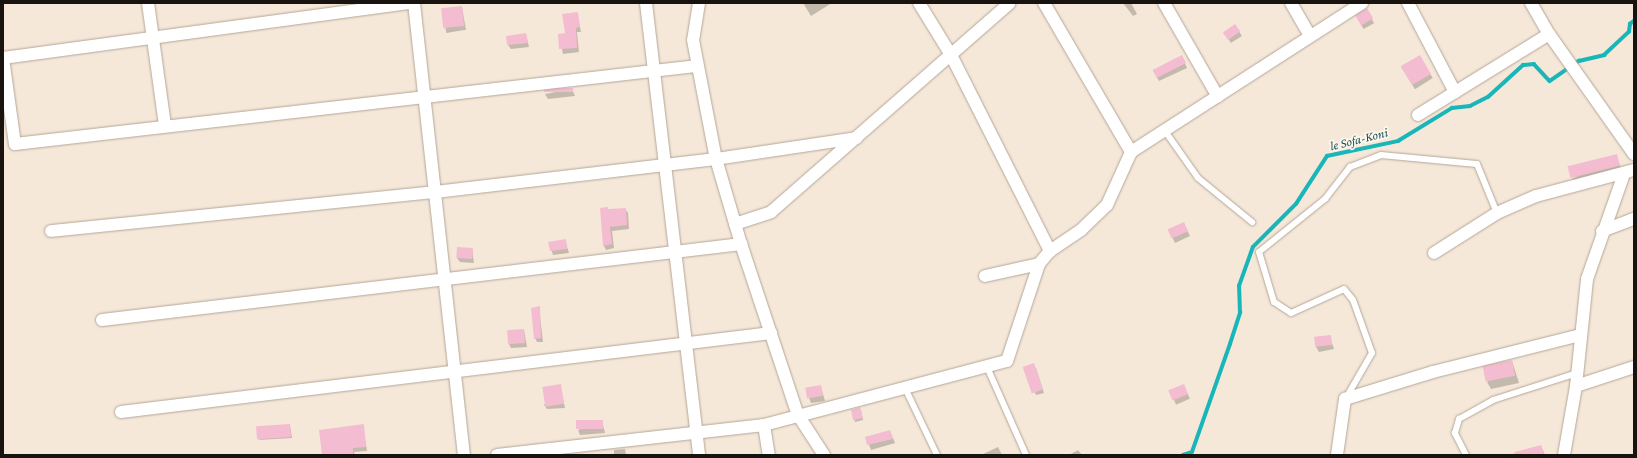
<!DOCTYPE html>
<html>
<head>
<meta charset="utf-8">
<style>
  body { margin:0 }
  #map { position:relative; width:1637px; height:458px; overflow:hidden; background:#f6e8d9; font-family:"Crimson Pro",serif }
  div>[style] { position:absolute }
  .shadow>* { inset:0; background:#0003; transform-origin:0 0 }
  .stream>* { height:3.5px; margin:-1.75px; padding:0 1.75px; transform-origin:1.75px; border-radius:1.75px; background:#19b6b9 }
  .building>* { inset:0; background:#f4bcd0; transform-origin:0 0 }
  .roads { filter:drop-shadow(0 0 1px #b3a698) drop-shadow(0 0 1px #b3a698) }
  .service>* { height:6px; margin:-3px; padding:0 3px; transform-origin:3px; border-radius:3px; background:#fff }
  .minor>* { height:12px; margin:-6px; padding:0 6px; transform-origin:6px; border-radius:6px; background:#fff }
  span { translate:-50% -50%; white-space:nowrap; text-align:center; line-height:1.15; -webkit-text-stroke:3.5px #fef6ed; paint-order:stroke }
  .water-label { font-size:13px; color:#1b5556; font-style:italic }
  .frame { position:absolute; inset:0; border:4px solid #18130e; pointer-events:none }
</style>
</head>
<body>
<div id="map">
  <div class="shadow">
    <div style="clip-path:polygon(803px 3px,832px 3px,811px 16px)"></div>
    <div style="clip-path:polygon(1123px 3px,1131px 3px,1137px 14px,1133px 16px)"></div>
    <div style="left:462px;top:7px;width:23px;height:20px;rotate:80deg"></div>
    <div style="left:1367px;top:10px;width:15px;height:12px;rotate:62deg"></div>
    <div style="clip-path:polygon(577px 13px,581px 32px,577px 32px,579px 52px,563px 54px,559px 35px,566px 34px)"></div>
    <div style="left:1235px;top:25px;width:13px;height:13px;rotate:58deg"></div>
    <div style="clip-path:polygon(526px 34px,529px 47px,511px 49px,508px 45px)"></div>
    <div style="left:1419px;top:56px;width:26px;height:21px;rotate:58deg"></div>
    <div style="clip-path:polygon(1184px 61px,1187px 68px,1159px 81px,1153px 70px)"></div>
    <div style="clip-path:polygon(572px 89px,575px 96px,548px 99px,545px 94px)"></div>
    <div style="clip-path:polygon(1616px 156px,1623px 173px,1575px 186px,1572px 179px)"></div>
    <div style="clip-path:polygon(601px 209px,625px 209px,628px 213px,629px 229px,612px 231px,614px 248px,606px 250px,604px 246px)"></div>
    <div style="clip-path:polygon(1186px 228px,1190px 236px,1175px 243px,1169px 230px)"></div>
    <div style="clip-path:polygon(565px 240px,569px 253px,553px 255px,549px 243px)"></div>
    <div style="clip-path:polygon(472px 249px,474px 263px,460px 262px,457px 258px)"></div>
    <div style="clip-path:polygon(539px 307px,543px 342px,537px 342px,535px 338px)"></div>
    <div style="clip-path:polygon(524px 330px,527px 347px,511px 348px,509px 344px)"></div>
    <div style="clip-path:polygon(1330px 337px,1334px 349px,1319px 352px,1316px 347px)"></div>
    <div style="clip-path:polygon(1512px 361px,1519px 383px,1491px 389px,1487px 382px)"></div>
    <div style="clip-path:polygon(1024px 368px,1036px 368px,1044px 393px,1036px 395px)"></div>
    <div style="clip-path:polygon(560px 385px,565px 408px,547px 409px,544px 405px)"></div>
    <div style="left:1184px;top:385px;width:15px;height:15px;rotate:67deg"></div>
    <div style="clip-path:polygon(821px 387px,825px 401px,811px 403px,806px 390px)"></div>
    <div style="clip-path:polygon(861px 410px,863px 420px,855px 422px,852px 411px)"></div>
    <div style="clip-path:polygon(602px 421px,605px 433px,580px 435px,578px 430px)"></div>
    <div style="clip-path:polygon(290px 425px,292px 438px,258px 440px)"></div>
    <div style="clip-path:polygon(363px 425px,367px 451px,354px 452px,355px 455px,327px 455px)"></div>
    <div style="clip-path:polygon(890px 431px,895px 443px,871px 450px,866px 437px)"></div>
    <div style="clip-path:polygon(1541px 446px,1545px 455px,1509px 455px)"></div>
    <div style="clip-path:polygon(998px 447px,1002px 455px,981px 455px)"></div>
    <div style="clip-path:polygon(625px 449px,626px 455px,614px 455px,614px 450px)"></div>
    <div style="clip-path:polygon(1078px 450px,1082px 455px,1069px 455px)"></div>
  </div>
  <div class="stream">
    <div style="left:1183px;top:455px;width:9px;rotate:-18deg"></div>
    <div style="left:1192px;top:452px;width:114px;rotate:-70.6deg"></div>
    <div style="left:1230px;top:344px;width:33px;rotate:-72deg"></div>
    <div style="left:1240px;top:313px;width:27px;rotate:-92deg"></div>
    <div style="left:1239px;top:286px;width:41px;rotate:-70.3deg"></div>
    <div style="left:1253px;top:247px;width:61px;rotate:-45deg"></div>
    <div style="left:1296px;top:204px;width:57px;rotate:-57.1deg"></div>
    <div style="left:1327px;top:156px;width:73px;rotate:-11.9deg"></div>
    <div style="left:1398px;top:141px;width:63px;rotate:-31.4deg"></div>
    <div style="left:1452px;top:108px;width:18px;rotate:-6deg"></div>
    <div style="left:1470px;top:106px;width:20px;rotate:-27deg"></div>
    <div style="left:1488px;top:97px;width:47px;rotate:-42.4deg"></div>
    <div style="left:1523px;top:65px;width:11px;rotate:-5deg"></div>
    <div style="left:1534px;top:64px;width:23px;rotate:47deg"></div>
    <div style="left:1550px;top:81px;width:35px;rotate:-35deg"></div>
    <div style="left:1579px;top:61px;width:26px;rotate:-13deg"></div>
    <div style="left:1604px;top:55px;width:34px;rotate:-43deg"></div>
    <div style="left:1629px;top:32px;width:8px;rotate:-83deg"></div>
    <div style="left:1630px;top:24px;width:5px;rotate:-37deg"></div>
  </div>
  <div class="building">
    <div style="left:462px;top:6px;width:20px;height:21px;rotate:84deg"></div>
    <div style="left:1367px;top:8px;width:12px;height:14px;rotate:59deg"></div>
    <div style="clip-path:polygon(578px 12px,580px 27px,576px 28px,577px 48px,559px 49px,558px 34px,565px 33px,562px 14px)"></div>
    <div style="left:1235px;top:24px;width:9px;height:15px;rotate:54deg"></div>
    <div style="clip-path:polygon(526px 33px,528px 43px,507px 45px,506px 36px)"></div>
    <div style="left:1182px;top:55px;width:9px;height:33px;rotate:63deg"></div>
    <div style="left:1420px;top:55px;width:22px;height:22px;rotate:60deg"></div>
    <div style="left:573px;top:88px;width:4px;height:29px;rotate:90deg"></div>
    <div style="left:1617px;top:154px;width:12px;height:51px;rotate:76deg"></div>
    <div style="clip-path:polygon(608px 207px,608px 209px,626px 208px,627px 225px,610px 227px,612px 244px,603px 246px,600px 208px)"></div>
    <div style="left:1184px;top:222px;width:10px;height:18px;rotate:66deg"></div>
    <div style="clip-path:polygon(566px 239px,567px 249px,550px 251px,548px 242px)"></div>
    <div style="left:457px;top:247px;width:16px;height:11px;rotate:4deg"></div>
    <div style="clip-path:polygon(540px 306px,541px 338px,534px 339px,531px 308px)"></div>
    <div style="left:524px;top:329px;width:14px;height:17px;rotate:86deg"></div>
    <div style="left:1331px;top:335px;width:10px;height:17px;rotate:84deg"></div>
    <div style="left:1512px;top:360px;width:16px;height:30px;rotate:79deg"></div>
    <div style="left:1034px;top:363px;width:28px;height:12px;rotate:71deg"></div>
    <div style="left:561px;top:384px;width:20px;height:19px;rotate:81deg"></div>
    <div style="left:1184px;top:384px;width:11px;height:17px;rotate:68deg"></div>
    <div style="left:821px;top:385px;width:11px;height:16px;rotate:80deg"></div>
    <div style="clip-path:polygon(860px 407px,863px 418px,853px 420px,851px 410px)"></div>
    <div style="left:603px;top:420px;width:9px;height:27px;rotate:90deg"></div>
    <div style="left:290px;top:424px;width:13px;height:34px;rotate:86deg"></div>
    <div style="clip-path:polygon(364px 424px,366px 447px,353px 448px,353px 455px,322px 455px,319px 430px)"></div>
    <div style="clip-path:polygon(890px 430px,893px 439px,867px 445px,865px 437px)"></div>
    <div style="clip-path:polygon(1541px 445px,1544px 455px,1516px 455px,1515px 452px)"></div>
  </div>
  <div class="roads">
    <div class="service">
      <div style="left:1165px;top:131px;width:57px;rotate:54.9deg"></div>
      <div style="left:1198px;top:178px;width:70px;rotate:39.2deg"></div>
      <div style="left:987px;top:367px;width:96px;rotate:66.1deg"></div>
      <div style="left:905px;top:388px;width:74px;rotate:64.5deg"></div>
      <div style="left:1346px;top:398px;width:52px;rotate:-60deg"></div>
      <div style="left:1372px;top:353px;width:56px;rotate:-109.7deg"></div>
      <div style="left:1353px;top:300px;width:14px;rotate:-129deg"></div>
      <div style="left:1344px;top:289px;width:58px;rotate:155.6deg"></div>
      <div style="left:1291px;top:313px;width:20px;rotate:-147deg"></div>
      <div style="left:1274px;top:302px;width:52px;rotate:-106.7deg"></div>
      <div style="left:1259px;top:252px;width:85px;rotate:-38.8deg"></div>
      <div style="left:1325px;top:199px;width:41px;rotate:-52deg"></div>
      <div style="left:1350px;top:167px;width:33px;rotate:-21deg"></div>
      <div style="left:1381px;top:155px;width:96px;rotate:5.4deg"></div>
      <div style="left:1477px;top:164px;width:53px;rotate:67.8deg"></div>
      <div style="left:1466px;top:455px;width:25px;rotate:-117deg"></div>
      <div style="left:1455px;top:433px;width:15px;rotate:-74deg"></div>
      <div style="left:1459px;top:419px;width:39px;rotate:-29deg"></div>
      <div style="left:1493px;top:400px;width:88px;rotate:-17.8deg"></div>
    </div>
    <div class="minor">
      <div style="left:148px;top:3px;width:124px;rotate:82.1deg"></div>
      <div style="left:414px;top:3px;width:455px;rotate:83.7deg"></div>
      <div style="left:646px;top:3px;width:455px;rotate:83.3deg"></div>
      <div style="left:699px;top:3px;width:37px;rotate:99deg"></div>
      <div style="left:693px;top:40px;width:121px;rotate:79.1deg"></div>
      <div style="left:716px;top:159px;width:89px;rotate:73.6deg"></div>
      <div style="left:741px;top:244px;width:180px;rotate:71.6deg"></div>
      <div style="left:798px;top:415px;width:48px;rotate:57deg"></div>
      <div style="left:919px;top:3px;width:61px;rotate:58.4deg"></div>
      <div style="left:951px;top:55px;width:220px;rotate:63.2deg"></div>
      <div style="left:1044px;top:3px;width:173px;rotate:59.7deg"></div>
      <div style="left:1164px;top:3px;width:108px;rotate:60.1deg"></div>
      <div style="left:1291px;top:3px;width:38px;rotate:60deg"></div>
      <div style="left:1408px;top:3px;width:101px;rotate:62.2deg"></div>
      <div style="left:1531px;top:3px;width:36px;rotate:60deg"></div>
      <div style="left:1549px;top:34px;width:147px;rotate:54.7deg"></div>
      <div style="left:3px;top:58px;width:87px;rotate:82.1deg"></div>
      <div style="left:15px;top:144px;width:685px;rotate:-6.53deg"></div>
      <div style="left:3px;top:58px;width:413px;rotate:-7.7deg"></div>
      <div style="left:1418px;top:115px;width:154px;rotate:-31.7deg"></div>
      <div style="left:735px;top:224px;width:38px;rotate:-18deg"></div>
      <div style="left:771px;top:212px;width:317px;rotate:-41.2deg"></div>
      <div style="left:51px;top:231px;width:386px;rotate:-5.8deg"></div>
      <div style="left:435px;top:192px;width:283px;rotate:-6.7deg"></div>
      <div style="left:716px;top:159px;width:142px;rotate:-8.5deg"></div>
      <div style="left:1602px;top:231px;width:34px;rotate:-21deg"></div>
      <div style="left:1434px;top:253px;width:75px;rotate:-32.4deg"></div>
      <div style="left:1497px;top:213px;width:43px;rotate:-23.6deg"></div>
      <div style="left:1536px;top:196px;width:101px;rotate:-14.9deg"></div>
      <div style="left:985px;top:276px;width:55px;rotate:-12.5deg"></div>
      <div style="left:102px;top:320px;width:644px;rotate:-6.78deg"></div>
      <div style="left:1576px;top:386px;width:61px;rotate:-18.1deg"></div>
      <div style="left:121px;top:412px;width:655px;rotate:-6.93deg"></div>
      <div style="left:764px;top:425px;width:30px;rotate:81deg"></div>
      <div style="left:497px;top:455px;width:269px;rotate:-6.4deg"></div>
      <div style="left:764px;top:425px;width:251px;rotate:-14.8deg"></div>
      <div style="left:1007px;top:361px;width:102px;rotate:-71.7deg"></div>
      <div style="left:1039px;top:264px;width:17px;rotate:-50deg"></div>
      <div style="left:1050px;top:251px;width:37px;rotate:-34deg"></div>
      <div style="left:1081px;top:230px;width:36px;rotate:-44deg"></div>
      <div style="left:1107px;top:205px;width:58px;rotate:-65.6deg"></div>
      <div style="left:1131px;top:152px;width:275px;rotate:-32.8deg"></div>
      <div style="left:1337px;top:455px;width:57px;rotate:-81.9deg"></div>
      <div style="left:1345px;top:399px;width:92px;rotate:-17.1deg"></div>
      <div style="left:1433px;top:372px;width:152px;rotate:-14.1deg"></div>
      <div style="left:1564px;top:455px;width:70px;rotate:-80.1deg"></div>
      <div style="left:1576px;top:386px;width:108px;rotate:-84.1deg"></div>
      <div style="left:1587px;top:279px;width:111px;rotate:-70.6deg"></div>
    </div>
  </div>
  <div class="water-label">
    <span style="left:1359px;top:140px;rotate:-14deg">le Sofa-Koni</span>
  </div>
  <div class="frame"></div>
</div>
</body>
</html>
